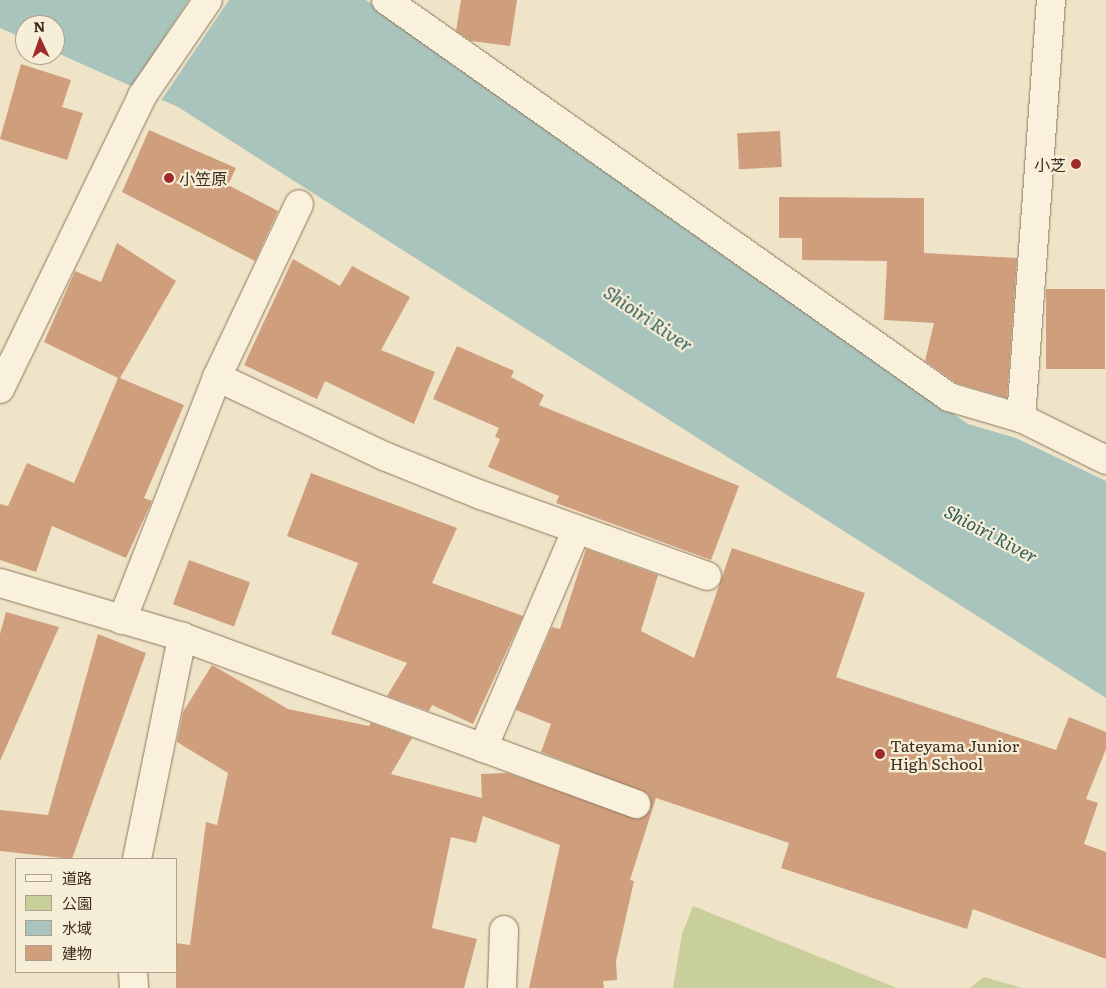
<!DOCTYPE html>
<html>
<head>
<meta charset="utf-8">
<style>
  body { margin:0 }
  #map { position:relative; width:1106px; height:988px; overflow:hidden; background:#f0e4c8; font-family:Literata,"Noto Sans JP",serif }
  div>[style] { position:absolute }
  .green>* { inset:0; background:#c9cf9b }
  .water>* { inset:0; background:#a9c4bc }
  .pier>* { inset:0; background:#f0e4c8 }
  .building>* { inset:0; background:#cf9f7d; transform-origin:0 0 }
  .roads { filter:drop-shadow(0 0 1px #8d765c) drop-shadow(0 0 1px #8d765c) }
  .minor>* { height:28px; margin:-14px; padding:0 14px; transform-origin:14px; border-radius:14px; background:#faf1dc }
  .dots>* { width:14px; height:14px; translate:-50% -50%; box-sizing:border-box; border:2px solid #f7eed8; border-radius:50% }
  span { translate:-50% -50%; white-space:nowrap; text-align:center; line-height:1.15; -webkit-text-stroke:4.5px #f7eed8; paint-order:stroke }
  .poi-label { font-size:16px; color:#3d2e20 }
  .right { translate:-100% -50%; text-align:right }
  .left { translate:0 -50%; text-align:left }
  .water-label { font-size:18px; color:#2f5d5a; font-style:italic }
  .legend { position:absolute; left:15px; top:858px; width:162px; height:115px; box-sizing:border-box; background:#f7eed8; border:1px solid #ada18e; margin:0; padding:6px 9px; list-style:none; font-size:15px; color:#3d2e20 }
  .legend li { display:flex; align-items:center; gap:10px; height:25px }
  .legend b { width:25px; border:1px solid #ada18e }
  .north { position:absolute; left:15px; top:15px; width:50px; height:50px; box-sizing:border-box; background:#f7eed8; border:1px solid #ada18e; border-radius:50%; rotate:357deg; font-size:14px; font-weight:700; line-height:20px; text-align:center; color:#3d2e20 }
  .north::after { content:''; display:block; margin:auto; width:18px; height:22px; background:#9e2a2b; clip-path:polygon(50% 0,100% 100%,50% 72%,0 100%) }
</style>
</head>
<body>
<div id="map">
  <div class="green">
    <div style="clip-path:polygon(693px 906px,897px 988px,673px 988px,682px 934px)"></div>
    <div style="clip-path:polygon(984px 977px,1022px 988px,970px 988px)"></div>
  </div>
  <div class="water">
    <div style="clip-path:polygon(0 0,366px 0,968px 424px,1016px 438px,1106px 481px,1106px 698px,178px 107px,55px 52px,55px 25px,25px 25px,25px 39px,0 28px)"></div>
  </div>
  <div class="pier">
    <div style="clip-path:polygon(189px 0,229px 0,160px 102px,131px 88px)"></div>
  </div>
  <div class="building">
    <div style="clip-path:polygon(461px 0,517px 0,510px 46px,471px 41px,456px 31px)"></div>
    <div style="clip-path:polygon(21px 64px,71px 80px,62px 107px,83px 113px,67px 160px,0 139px)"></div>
    <div style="clip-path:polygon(149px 130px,236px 168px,228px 185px,278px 211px,255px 261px,122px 192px)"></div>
    <div style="left:780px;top:131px;width:36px;height:43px;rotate:87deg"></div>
    <div style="clip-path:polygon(779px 197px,924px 198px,924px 253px,1017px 258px,1007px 398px,956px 383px,925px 361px,934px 323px,884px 320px,887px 261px,802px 260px,802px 238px,779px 238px)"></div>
    <div style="clip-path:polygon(117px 243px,176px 281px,120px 378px,184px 405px,144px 498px,152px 501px,126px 558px,52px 526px,36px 572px,0 560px,0 504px,8px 506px,27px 463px,74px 483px,118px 378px,44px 342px,75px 271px,101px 282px)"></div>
    <div style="clip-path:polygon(293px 259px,340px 286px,352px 266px,410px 297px,381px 350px,435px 372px,414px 424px,325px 381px,317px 399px,244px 365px)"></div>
    <div style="left:1046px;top:289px;width:59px;height:80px"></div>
    <div style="clip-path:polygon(457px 346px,514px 371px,511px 377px,544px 395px,539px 405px,739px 486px,711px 560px,556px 503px,559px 496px,488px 467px,500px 439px,495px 437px,499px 428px,433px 399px)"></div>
    <div style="clip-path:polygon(311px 473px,457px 528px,432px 583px,523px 616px,473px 724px,432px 705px,429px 711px,387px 696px,407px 663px,331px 634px,358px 563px,287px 536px)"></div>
    <div style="clip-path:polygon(732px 548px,865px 593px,836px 677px,1056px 750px,1069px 717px,1106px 732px,1106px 749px,1086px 799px,1098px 803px,1084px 844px,1106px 852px,1106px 959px,973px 909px,967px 929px,781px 868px,789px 843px,656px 798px,630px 880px,634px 881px,616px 961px,617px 980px,603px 981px,604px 988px,529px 988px,560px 845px,483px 816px,476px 843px,451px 837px,432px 928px,477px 939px,464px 988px,176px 988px,176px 943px,190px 945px,206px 822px,217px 825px,228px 773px,177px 742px,183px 712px,212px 665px,288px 709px,369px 726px,371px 723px,412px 738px,391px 774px,482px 798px,481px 774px,507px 773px,639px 819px,651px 809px,648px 794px,541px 752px,551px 724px,516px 710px,552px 627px,560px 629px,586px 549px,658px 575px,641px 631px,694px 658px)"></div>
    <div style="left:189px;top:560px;width:65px;height:47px;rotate:20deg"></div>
    <div style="clip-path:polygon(6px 612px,59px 627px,0 761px,0 634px)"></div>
    <div style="clip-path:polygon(98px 634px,146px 653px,72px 859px,0 851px,0 810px,48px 815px)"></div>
  </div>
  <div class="roads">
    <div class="minor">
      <div style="left:386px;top:0;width:689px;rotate:35.19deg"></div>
      <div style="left:949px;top:397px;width:75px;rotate:16.3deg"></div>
      <div style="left:1051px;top:0;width:419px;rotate:94.1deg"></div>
      <div style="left:1021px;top:418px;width:95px;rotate:26.3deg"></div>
      <div style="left:217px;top:377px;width:185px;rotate:25.3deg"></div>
      <div style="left:384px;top:456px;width:105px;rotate:21.9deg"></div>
      <div style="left:481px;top:495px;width:240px;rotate:19.7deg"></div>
      <div style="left:0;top:389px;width:326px;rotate:-64.1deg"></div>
      <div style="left:142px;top:96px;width:116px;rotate:-55.5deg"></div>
      <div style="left:0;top:583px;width:190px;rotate:16.5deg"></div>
      <div style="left:182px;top:637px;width:484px;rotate:20.2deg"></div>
      <div style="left:122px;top:620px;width:261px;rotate:-68.6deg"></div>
      <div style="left:217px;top:377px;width:191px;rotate:-64.6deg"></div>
      <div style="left:483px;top:748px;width:236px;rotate:-66.8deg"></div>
      <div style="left:137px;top:859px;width:227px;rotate:-78.5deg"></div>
      <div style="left:133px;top:972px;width:16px;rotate:86deg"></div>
      <div style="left:502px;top:988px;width:58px;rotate:-88deg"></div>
    </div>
  </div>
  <div class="dots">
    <div style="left:1076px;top:164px;background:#9e2a2b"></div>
    <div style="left:169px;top:178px;background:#9e2a2b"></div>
    <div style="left:880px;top:754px;background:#9e2a2b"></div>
  </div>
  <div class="poi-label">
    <span class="right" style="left:1066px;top:164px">小芝</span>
    <span class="left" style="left:179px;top:178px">小笠原</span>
    <span class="left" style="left:890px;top:754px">Tateyama Junior<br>High School</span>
  </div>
  <div class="water-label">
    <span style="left:648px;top:319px;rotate:34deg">Shioiri River</span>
    <span style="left:991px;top:534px;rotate:28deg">Shioiri River</span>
  </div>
  <ul class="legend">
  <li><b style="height:6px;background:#faf1dc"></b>道路</li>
  <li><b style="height:14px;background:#c9cf9b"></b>公園</li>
  <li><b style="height:14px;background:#a9c4bc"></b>水域</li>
  <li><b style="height:14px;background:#cf9f7d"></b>建物</li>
  </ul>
  <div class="north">N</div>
</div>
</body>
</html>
